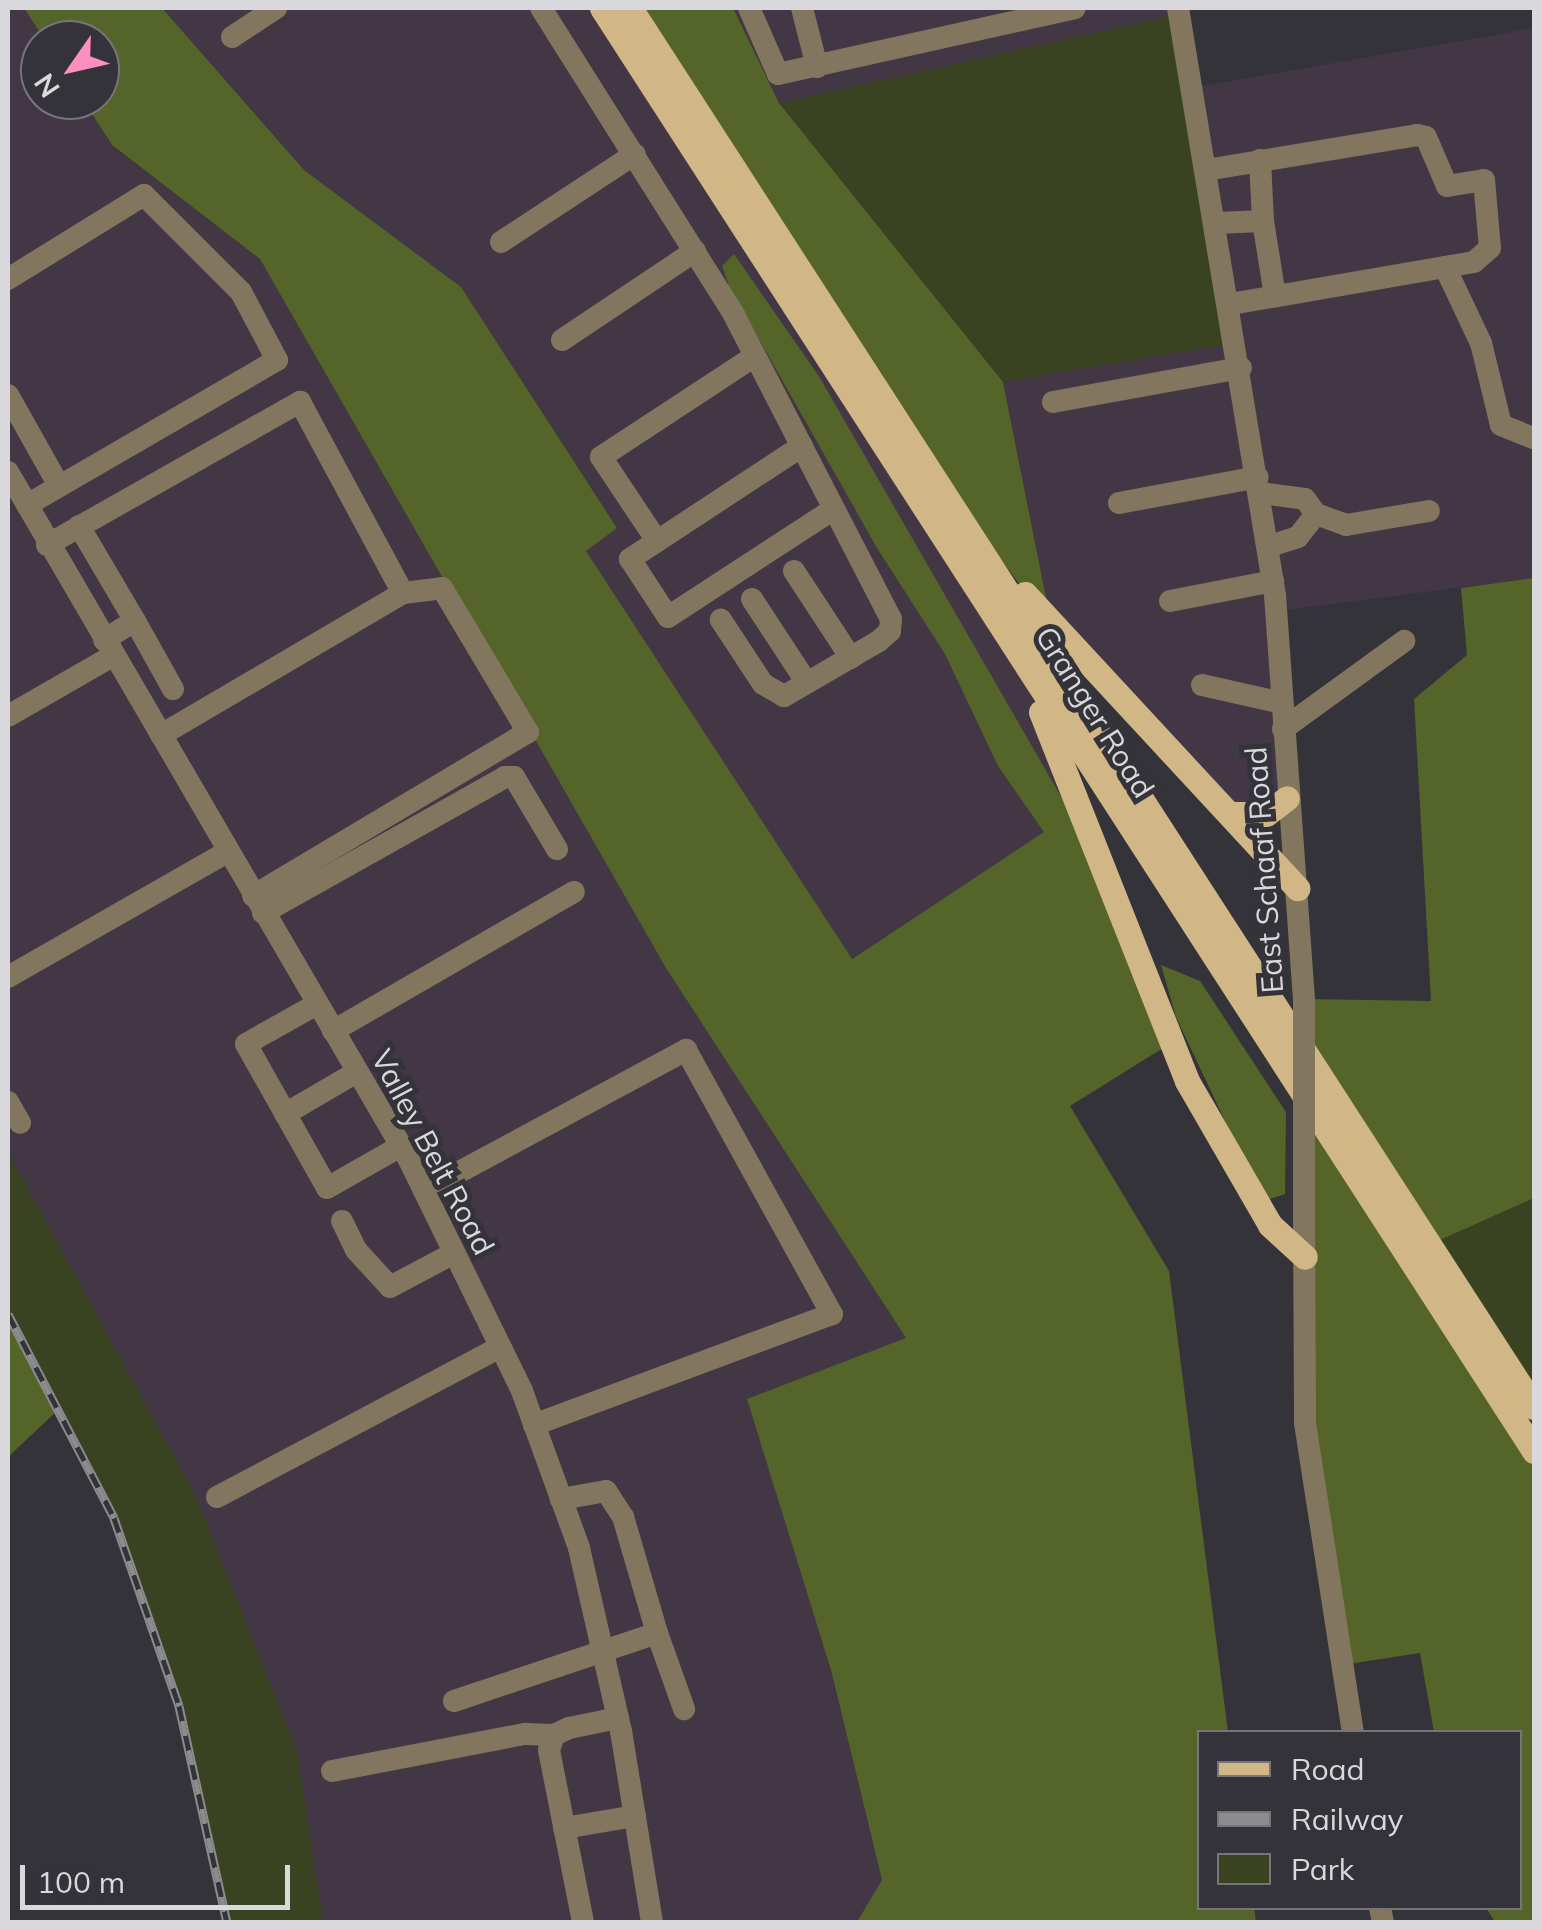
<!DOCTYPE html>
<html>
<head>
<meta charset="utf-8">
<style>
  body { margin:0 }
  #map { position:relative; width:1542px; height:1930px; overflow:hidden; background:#35333a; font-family:Mulish,sans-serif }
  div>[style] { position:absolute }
  .industrial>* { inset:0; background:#433746 }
  .green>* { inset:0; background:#3a4321 }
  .forest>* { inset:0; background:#556429 }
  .minor>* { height:22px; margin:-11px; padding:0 11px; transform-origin:11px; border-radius:11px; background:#82765f }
  .major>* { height:25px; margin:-12.5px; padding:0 12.5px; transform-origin:12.5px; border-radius:12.5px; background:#d0b785 }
  .rail>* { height:9px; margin-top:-4.5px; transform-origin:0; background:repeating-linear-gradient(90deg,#35333a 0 15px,#8c8b90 0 30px); box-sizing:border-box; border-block:2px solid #8c8b90 }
  .minor-bridge>* { height:22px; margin:-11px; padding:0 11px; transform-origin:11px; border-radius:11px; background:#82765f }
  span { translate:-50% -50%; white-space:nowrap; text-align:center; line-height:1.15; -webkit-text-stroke:10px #35333a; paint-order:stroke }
  .street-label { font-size:30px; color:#d9d8dc }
  .frame { position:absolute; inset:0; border:10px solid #d9d8dc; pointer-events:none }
  .legend { position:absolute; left:1197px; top:1730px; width:325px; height:180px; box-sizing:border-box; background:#35333a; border:2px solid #77757b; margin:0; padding:12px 18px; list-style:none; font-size:30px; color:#d9d8dc }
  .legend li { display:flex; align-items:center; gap:20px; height:50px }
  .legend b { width:50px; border:2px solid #77757b }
  .north { position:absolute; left:20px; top:20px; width:100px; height:100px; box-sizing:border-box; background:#35333a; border:2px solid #77757b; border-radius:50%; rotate:236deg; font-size:28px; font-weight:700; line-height:40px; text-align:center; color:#d9d8dc }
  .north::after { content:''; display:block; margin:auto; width:35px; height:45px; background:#fd8ec0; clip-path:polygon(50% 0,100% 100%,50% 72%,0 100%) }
  .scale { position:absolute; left:20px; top:1865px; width:270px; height:45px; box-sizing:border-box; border:5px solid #d9d8dc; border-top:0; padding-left:12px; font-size:30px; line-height:35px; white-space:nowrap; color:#d9d8dc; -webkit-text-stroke:8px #35333a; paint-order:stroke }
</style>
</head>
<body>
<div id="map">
  <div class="industrial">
    <div style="clip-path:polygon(8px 8px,24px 8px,45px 40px,40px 100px,83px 100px,112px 146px,260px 259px,666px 968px,906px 1338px,831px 1670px,882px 1881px,859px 1922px,323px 1922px,297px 1751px,196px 1497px,8px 1152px)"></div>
    <div style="clip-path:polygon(162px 8px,602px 8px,991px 608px,1082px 808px,851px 959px,586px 551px,617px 527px,461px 287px,304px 170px)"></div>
    <div style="clip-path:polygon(733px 8px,1178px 8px,1179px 14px,779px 103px)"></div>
    <div style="clip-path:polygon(1534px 28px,1534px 578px,1276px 611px,1287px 798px,1250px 818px,1052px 628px,1003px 382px,1236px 343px,1192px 88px)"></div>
  </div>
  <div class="green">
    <div style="clip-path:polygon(1179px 14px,1236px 343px,1003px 382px,779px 103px)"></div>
    <div style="clip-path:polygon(8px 1152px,196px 1497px,297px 1751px,323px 1922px,227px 1922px,179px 1706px,114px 1518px,8px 1314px)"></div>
    <div style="clip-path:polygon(1534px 1198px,1534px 1407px,1429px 1245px)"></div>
  </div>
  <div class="forest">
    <div style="clip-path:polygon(24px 8px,162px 8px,304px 170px,461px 287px,617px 528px,586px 551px,852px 959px,1044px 832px,998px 766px,945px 654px,877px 548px,729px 286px,722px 266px,734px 254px,820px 378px,1071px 814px,1171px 1043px,1070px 1106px,1169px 1271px,1228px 1732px,1200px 1732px,1200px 1908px,1254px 1908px,1256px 1922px,857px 1922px,882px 1880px,831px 1670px,747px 1399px,906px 1338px,666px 968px,260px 259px,112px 145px,83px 100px,100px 100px,100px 40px,45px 40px)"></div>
    <div style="clip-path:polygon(630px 8px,733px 8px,779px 103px,1003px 382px,1052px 628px,897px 420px)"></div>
    <div style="clip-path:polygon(1534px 578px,1534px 1198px,1429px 1245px,1304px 1056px,1304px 999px,1431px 1001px,1414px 699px,1467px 655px,1461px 588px)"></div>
    <div style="clip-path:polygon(1161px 965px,1200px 981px,1286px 1112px,1285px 1194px,1270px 1199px,1250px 1174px,1176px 1017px)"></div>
    <div style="clip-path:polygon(1304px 1097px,1534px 1451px,1534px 1922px,1495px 1922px,1486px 1908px,1520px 1908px,1520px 1732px,1434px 1732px,1420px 1653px,1342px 1665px,1305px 1423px)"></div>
    <div style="clip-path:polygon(8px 1314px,59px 1409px,8px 1457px)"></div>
  </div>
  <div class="minor">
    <div style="left:541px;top:8px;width:363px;rotate:57.8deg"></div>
    <div style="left:734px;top:315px;width:342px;rotate:62.7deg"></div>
    <div style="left:891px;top:619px;width:12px;rotate:95deg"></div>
    <div style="left:890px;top:631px;width:15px;rotate:138deg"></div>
    <div style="left:879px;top:641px;width:110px;rotate:149.9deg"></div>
    <div style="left:784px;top:696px;width:24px;rotate:-150deg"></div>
    <div style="left:763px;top:684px;width:77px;rotate:-123.3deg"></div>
    <div style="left:749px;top:8px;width:72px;rotate:66.3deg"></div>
    <div style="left:778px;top:74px;width:304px;rotate:-12.5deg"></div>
    <div style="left:802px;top:8px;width:61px;rotate:75.7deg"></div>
    <div style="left:1178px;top:8px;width:595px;rotate:80.62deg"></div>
    <div style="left:1275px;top:595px;width:405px;rotate:85.9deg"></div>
    <div style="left:232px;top:37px;width:53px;rotate:-33.4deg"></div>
    <div style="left:1260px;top:160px;width:61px;rotate:87.2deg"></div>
    <div style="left:1206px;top:170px;width:214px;rotate:-9.4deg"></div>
    <div style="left:1417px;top:135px;width:9px;rotate:13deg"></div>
    <div style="left:1426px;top:137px;width:53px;rotate:66.8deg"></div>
    <div style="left:1447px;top:186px;width:37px;rotate:-9deg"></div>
    <div style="left:1484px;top:180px;width:68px;rotate:85deg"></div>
    <div style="left:1490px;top:248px;width:21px;rotate:139deg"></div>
    <div style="left:1474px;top:262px;width:248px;rotate:170.2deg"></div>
    <div style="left:1216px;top:223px;width:47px;rotate:-2.4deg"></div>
    <div style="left:1263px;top:221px;width:76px;rotate:80.9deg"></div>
    <div style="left:501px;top:242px;width:160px;rotate:-33.3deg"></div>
    <div style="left:1445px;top:267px;width:84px;rotate:64.7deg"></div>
    <div style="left:1481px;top:343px;width:84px;rotate:76.3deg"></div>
    <div style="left:1501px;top:425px;width:35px;rotate:22deg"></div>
    <div style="left:8px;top:279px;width:160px;rotate:-31.7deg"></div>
    <div style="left:144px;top:195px;width:137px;rotate:45deg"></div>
    <div style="left:241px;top:292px;width:77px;rotate:62.1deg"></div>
    <div style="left:277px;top:360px;width:289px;rotate:149.9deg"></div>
    <div style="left:562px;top:340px;width:160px;rotate:-33.8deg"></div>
    <div style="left:8px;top:395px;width:104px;rotate:60.7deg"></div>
    <div style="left:1053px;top:402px;width:191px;rotate:-10.3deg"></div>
    <div style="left:802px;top:446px;width:206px;rotate:146.7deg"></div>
    <div style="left:630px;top:559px;width:69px;rotate:56.8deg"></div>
    <div style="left:668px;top:617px;width:196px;rotate:-33.1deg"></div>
    <div style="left:8px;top:472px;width:794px;rotate:59.75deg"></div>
    <div style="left:408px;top:1158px;width:259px;rotate:63.9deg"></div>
    <div style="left:522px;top:1391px;width:167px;rotate:70deg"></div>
    <div style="left:579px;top:1548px;width:188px;rotate:77.1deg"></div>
    <div style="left:621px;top:1731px;width:193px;rotate:80.8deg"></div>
    <div style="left:1261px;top:493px;width:44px;rotate:7.8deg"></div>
    <div style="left:1305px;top:499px;width:19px;rotate:54deg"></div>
    <div style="left:1316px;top:514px;width:29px;rotate:128deg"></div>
    <div style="left:1298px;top:537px;width:32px;rotate:162deg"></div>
    <div style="left:1119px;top:503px;width:141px;rotate:-10.6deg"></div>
    <div style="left:1316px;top:514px;width:32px;rotate:20deg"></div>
    <div style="left:1346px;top:525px;width:84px;rotate:-9.6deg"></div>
    <div style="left:79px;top:526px;width:110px;rotate:59.5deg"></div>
    <div style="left:657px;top:541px;width:101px;rotate:-123.7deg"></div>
    <div style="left:601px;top:457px;width:182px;rotate:-33.3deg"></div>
    <div style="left:47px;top:545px;width:291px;rotate:-29.5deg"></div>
    <div style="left:300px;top:402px;width:217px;rotate:61.7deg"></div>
    <div style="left:794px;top:571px;width:104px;rotate:56.8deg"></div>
    <div style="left:752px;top:599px;width:100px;rotate:56.8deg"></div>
    <div style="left:1170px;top:601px;width:105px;rotate:-11deg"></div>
    <div style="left:104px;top:640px;width:36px;rotate:-32deg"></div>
    <div style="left:135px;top:621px;width:78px;rotate:60.8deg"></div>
    <div style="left:1202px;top:685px;width:82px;rotate:12.7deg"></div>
    <div style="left:8px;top:716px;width:122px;rotate:-29.9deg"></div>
    <div style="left:1283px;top:729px;width:150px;rotate:-36deg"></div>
    <div style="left:161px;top:735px;width:281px;rotate:-30.4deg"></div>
    <div style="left:403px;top:593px;width:39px;rotate:-7deg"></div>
    <div style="left:442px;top:588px;width:168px;rotate:59.2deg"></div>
    <div style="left:528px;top:732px;width:320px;rotate:149.2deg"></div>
    <div style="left:263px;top:913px;width:278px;rotate:-29.3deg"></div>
    <div style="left:505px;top:777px;width:9px"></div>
    <div style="left:514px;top:777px;width:84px;rotate:59.2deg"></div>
    <div style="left:8px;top:977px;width:252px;rotate:-29.7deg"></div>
    <div style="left:317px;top:1004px;width:81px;rotate:150.6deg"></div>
    <div style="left:246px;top:1044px;width:165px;rotate:60.6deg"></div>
    <div style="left:327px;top:1188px;width:85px;rotate:-29.6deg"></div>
    <div style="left:333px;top:1031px;width:278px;rotate:-30deg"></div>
    <div style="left:8px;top:1102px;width:24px;rotate:60deg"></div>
    <div style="left:285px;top:1114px;width:83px;rotate:-30.3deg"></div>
    <div style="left:424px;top:1191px;width:298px;rotate:-28.3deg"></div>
    <div style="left:686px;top:1050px;width:302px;rotate:61.1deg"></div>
    <div style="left:832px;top:1314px;width:318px;rotate:159.6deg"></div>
    <div style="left:1304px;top:1218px;width:205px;rotate:89.7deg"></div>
    <div style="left:1305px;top:1423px;width:313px;rotate:81.2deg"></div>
    <div style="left:342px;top:1221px;width:32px;rotate:64deg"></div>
    <div style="left:356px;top:1250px;width:50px;rotate:47.4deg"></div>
    <div style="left:390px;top:1287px;width:72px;rotate:-28deg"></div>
    <div style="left:217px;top:1497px;width:320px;rotate:-27.9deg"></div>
    <div style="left:657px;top:1633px;width:81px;rotate:70.4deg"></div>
    <div style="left:454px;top:1701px;width:214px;rotate:-18.5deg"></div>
    <div style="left:657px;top:1633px;width:121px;rotate:-106.3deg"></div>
    <div style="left:623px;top:1517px;width:31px;rotate:-123deg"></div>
    <div style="left:606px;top:1491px;width:46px;rotate:169.9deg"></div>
    <div style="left:332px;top:1771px;width:197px;rotate:-10.9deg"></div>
    <div style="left:525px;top:1734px;width:29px;rotate:2deg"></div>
    <div style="left:564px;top:1828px;width:72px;rotate:-9.6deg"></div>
    <div style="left:1380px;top:1908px;width:14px;rotate:78deg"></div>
    <div style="left:583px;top:1922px;width:175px;rotate:-101.2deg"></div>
    <div style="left:549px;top:1750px;width:16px;rotate:-72deg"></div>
    <div style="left:554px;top:1735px;width:17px;rotate:-25deg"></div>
    <div style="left:569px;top:1728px;width:50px;rotate:-11.5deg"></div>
  </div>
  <div class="major">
    <div style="left:602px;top:8px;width:1718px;rotate:57.14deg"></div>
    <div style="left:630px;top:8px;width:1666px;rotate:57.13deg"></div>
    <div style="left:1025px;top:594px;width:401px;rotate:47.2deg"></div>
    <div style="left:1041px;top:712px;width:397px;rotate:68.4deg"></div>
    <div style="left:1187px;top:1081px;width:166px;rotate:60deg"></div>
    <div style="left:1270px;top:1225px;width:47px;rotate:42.4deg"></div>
    <div style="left:1230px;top:814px;width:36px"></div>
    <div style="left:1266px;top:814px;width:26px;rotate:-37deg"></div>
  </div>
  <div class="rail">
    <div style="left:8px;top:1314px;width:230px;rotate:62.5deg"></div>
    <div style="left:114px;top:1518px;width:199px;rotate:70.9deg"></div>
    <div style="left:179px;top:1706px;width:221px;rotate:77.5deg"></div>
  </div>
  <div class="minor-bridge">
    <div style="left:1304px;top:999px;width:219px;rotate:90deg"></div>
  </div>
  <div class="street-label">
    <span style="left:1095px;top:712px;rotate:58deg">Granger Road</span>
    <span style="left:1264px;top:870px;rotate:-94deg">East Schaaf Road</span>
    <span style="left:433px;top:1152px;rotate:62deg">Valley Belt Road</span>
  </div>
  <div class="frame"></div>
  <ul class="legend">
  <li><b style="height:12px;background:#d0b785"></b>Road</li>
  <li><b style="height:12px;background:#8c8b90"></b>Railway</li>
  <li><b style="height:28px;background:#3a4321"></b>Park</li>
  </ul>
  <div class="north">N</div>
  <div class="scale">100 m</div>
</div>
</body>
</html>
